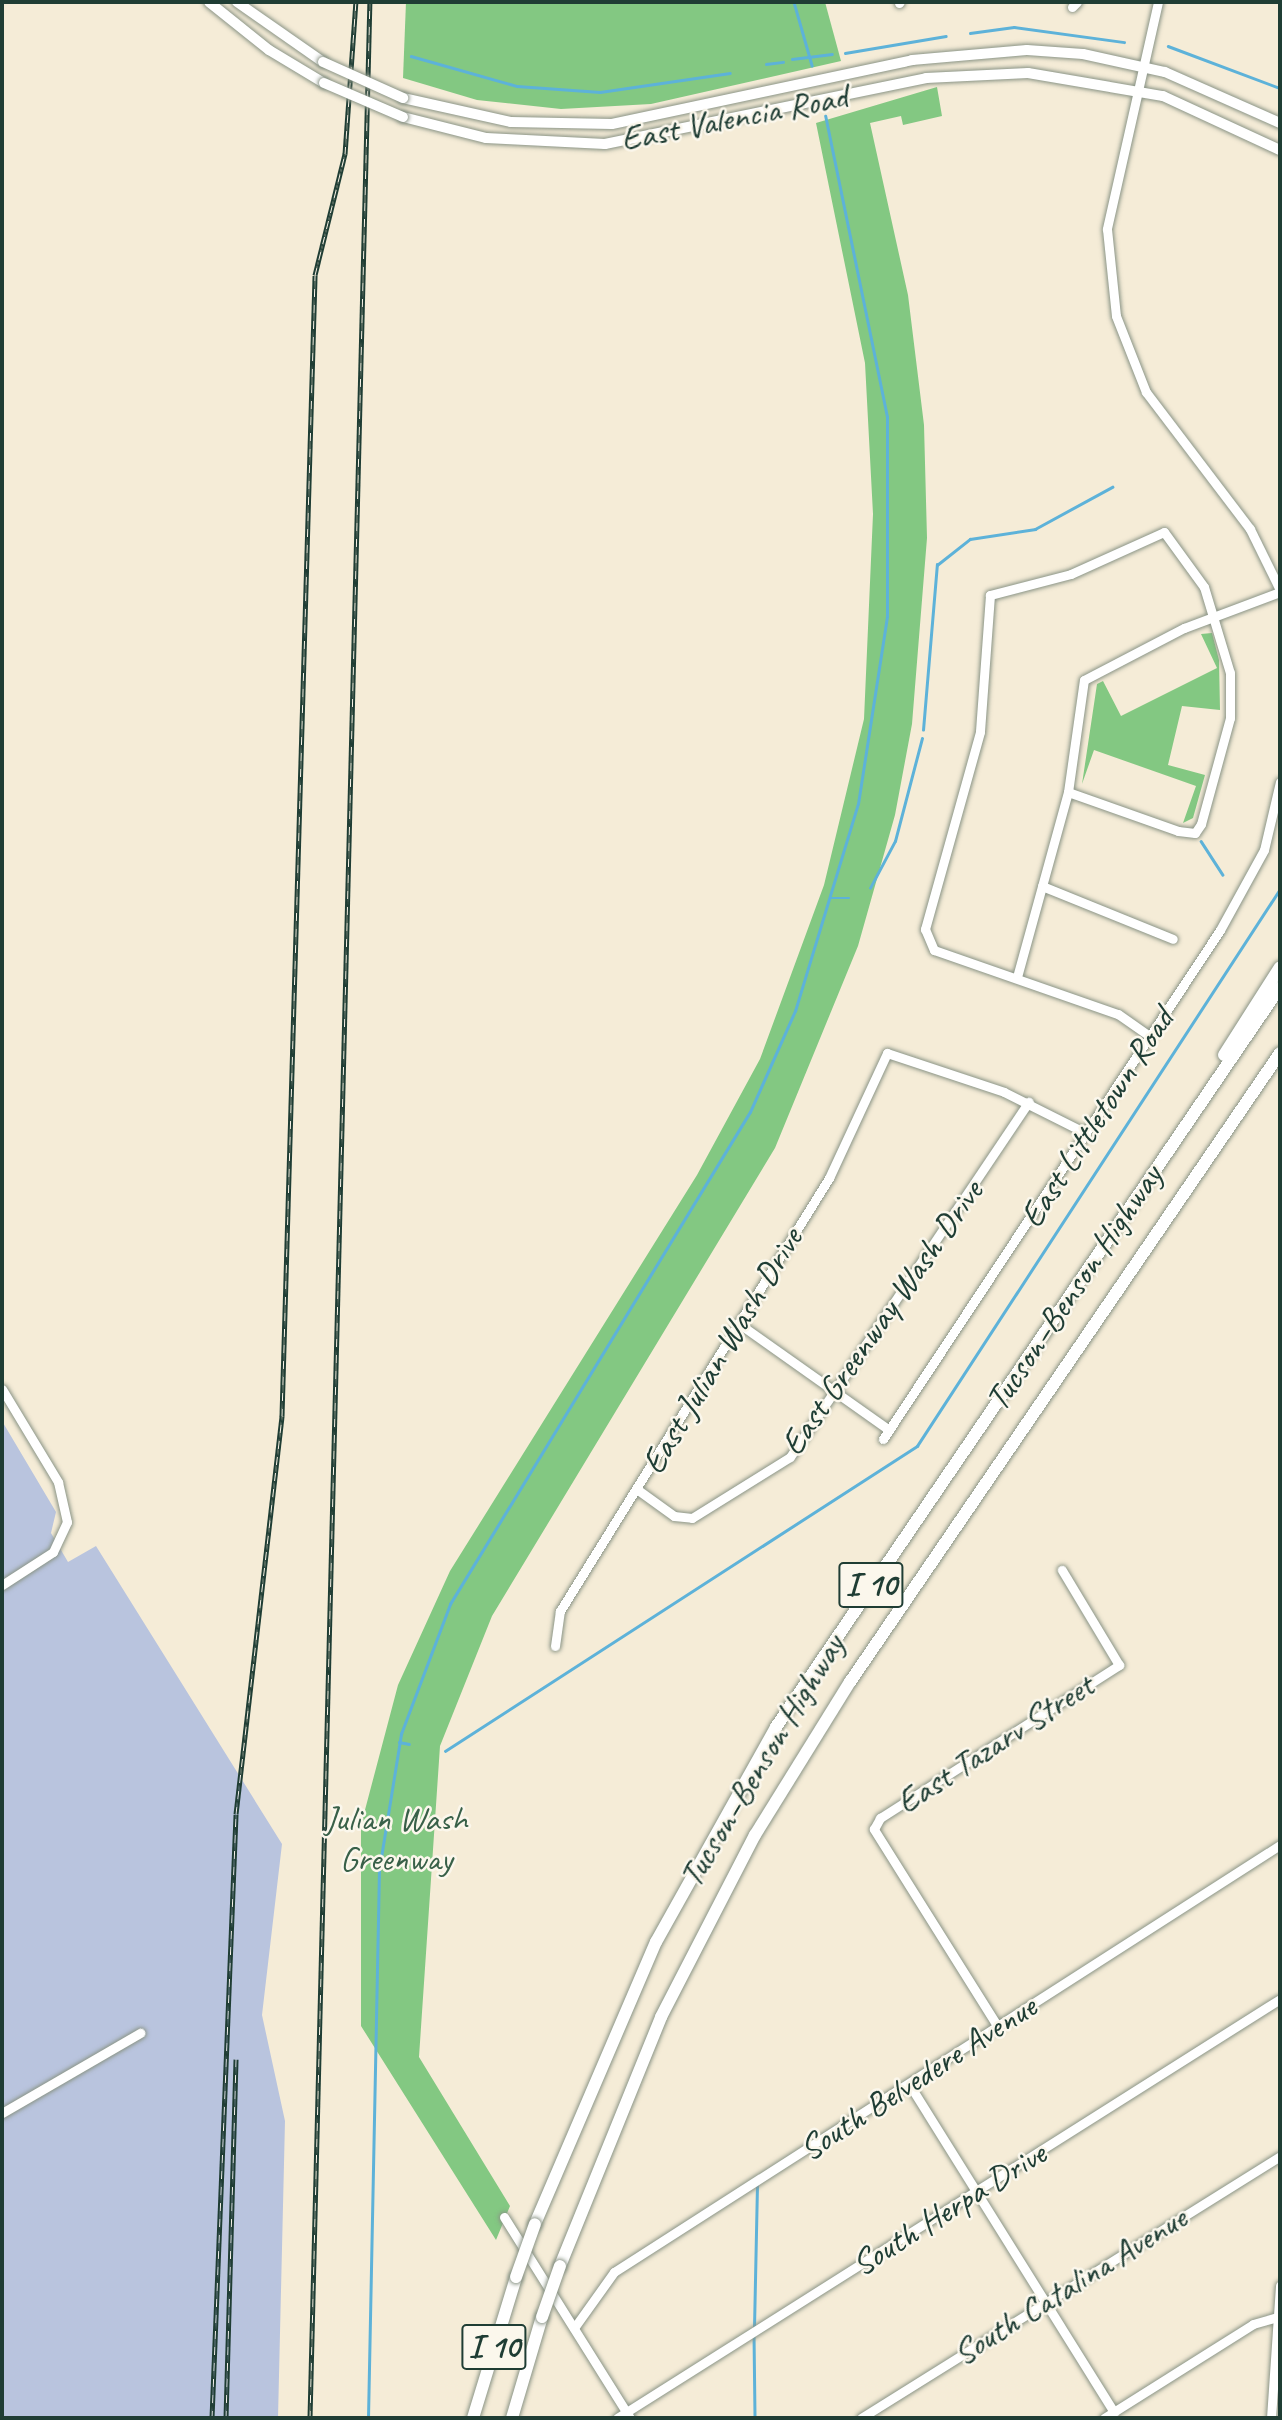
<!DOCTYPE html>
<html>
<head>
<meta charset="utf-8">
<style>
  body { margin:0 }
  #map { position:relative; width:1282px; height:2420px; overflow:hidden; background:#f5ecd7; font-family:Caveat,sans-serif }
  div>[style] { position:absolute }
  .industrial>* { inset:0; background:#b9c4de }
  .green>* { inset:0; background:#83c882 }
  .stream>* { height:2.5px; margin:-1.25px; padding:0 1.25px; transform-origin:1.25px; border-radius:1.25px; background:#5db2d9 }
  .roads { filter:drop-shadow(0 0 2px #8a9486) drop-shadow(0 0 2px #8a9486) }
  .minor>* { height:9px; margin:-4.5px; padding:0 4.5px; transform-origin:4.5px; border-radius:4.5px; background:#fff }
  .major>* { height:10px; margin:-5px; padding:0 5px; transform-origin:5px; border-radius:5px; background:#fff }
  .highway>* { height:12px; margin:-6px; padding:0 6px; transform-origin:6px; border-radius:6px; background:#fff }
  .rail>* { height:5px; margin-top:-2.5px; transform-origin:0; background:repeating-linear-gradient(90deg,#fbf7ec 0 8px,#1f3d34 0 16px); box-sizing:border-box; border-block:2px solid #1f3d34 }
  .bridges { filter:drop-shadow(0 0 2px #8a9486) drop-shadow(0 0 2px #8a9486) }
  .major-bridge>* { height:10px; margin:-5px; padding:0 5px; transform-origin:5px; border-radius:5px; background:#fff }
  .highway-bridge>* { height:12px; margin:-6px; padding:0 6px; transform-origin:6px; border-radius:6px; background:#fff }
  span { translate:-50% -50%; white-space:nowrap; text-align:center; line-height:1.15; -webkit-text-stroke:5px #fbf7ec; paint-order:stroke }
  .shield-label span { padding:2px 5px; background:#fbf7ec; border:2px solid; border-radius:5px; -webkit-text-stroke-width:0 }
  .shield-label { font-size:33px; color:#1f3d34; font-weight:700 }
  .street-label { font-size:35px; color:#1f3d34 }
  .park-label { font-size:35px; color:#386048 }
  .frame { position:absolute; inset:0; border:4px solid #1f3d34; pointer-events:none }
</style>
</head>
<body>
<div id="map">
  <div class="industrial">
    <div style="clip-path:polygon(2px 1421px,56px 1512px,51px 1533px,68px 1562px,96px 1546px,282px 1844px,262px 2015px,285px 2121px,278px 2418px,2px 2418px)"></div>
  </div>
  <div class="green">
    <div style="clip-path:polygon(406px 2px,825px 2px,841px 61px,651px 104px,561px 109px,477px 100px,403px 78px)"></div>
    <div style="clip-path:polygon(937px 87px,942px 116px,903px 125px,901px 116px,870px 123px,908px 295px,924px 425px,927px 538px,912px 724px,895px 815px,858px 946px,775px 1148px,492px 1616px,440px 1746px,419px 2057px,510px 2206px,496px 2240px,361px 2026px,361px 1825px,398px 1685px,450px 1571px,697px 1175px,760px 1059px,824px 885px,864px 719px,873px 514px,865px 363px,816px 123px)"></div>
    <div style="clip-path:polygon(1212px 633px,1219px 660px,1220px 710px,1182px 706px,1168px 765px,1205px 775px,1193px 818px,1183px 823px,1196px 786px,1094px 750px,1082px 784px,1097px 684px,1103px 681px,1121px 716px,1217px 668px,1201px 634px)"></div>
  </div>
  <div class="stream">
    <div style="left:794px;top:2px;width:66px;rotate:74.1deg"></div>
    <div style="left:970px;top:33px;width:44px;rotate:-7.8deg"></div>
    <div style="left:1014px;top:27px;width:111px;rotate:7.8deg"></div>
    <div style="left:1168px;top:46px;width:120px;rotate:20.6deg"></div>
    <div style="left:845px;top:53px;width:102px;rotate:-9.6deg"></div>
    <div style="left:411px;top:56px;width:110px;rotate:15.8deg"></div>
    <div style="left:517px;top:86px;width:83px;rotate:4.1deg"></div>
    <div style="left:600px;top:92px;width:131px;rotate:-8.3deg"></div>
    <div style="left:792px;top:59px;width:40px;rotate:-7.1deg"></div>
    <div style="left:766px;top:64px;width:17px;rotate:-7deg"></div>
    <div style="left:923px;top:730px;width:166px;rotate:-85.2deg"></div>
    <div style="left:937px;top:565px;width:42px;rotate:-38.2deg"></div>
    <div style="left:970px;top:539px;width:66px;rotate:-8.7deg"></div>
    <div style="left:1035px;top:529px;width:88px;rotate:-28.6deg"></div>
    <div style="left:1201px;top:841px;width:40px;rotate:57.1deg"></div>
    <div style="left:870px;top:888px;width:53px;rotate:-62deg"></div>
    <div style="left:895px;top:841px;width:106px;rotate:-75.3deg"></div>
    <div style="left:831px;top:898px;width:18px"></div>
    <div style="left:399px;top:1742px;width:10px;rotate:11deg"></div>
    <div style="left:445px;top:1751px;width:562px;rotate:-32.87deg"></div>
    <div style="left:917px;top:1446px;width:665px;rotate:-56.91deg"></div>
    <div style="left:754px;top:2328px;width:144px;rotate:-88.8deg"></div>
    <div style="left:754px;top:2334px;width:84px;rotate:89.3deg"></div>
    <div style="left:368px;top:2418px;width:548px;rotate:-88.85deg"></div>
    <div style="left:379px;top:1870px;width:138px;rotate:-80.8deg"></div>
    <div style="left:401px;top:1734px;width:139px;rotate:-69.3deg"></div>
    <div style="left:450px;top:1604px;width:576px;rotate:-58.63deg"></div>
    <div style="left:750px;top:1112px;width:111px;rotate:-66deg"></div>
    <div style="left:795px;top:1011px;width:216px;rotate:-73.1deg"></div>
    <div style="left:858px;top:804px;width:190px;rotate:-81.2deg"></div>
    <div style="left:887px;top:616px;width:199px;rotate:-90deg"></div>
    <div style="left:887px;top:417px;width:307px;rotate:-101.6deg"></div>
  </div>
  <div class="roads">
    <div class="minor">
      <div style="left:1158px;top:2px;width:233px;rotate:102.7deg"></div>
      <div style="left:1107px;top:229px;width:87px;rotate:84.1deg"></div>
      <div style="left:1116px;top:316px;width:82px;rotate:68.5deg"></div>
      <div style="left:1146px;top:392px;width:172px;rotate:52.8deg"></div>
      <div style="left:1250px;top:529px;width:68px;rotate:63.8deg"></div>
      <div style="left:899px;top:3px;width:1px;rotate:-45deg"></div>
      <div style="left:1072px;top:7px;width:7px;rotate:-45deg"></div>
      <div style="left:1068px;top:792px;width:117px;rotate:19.5deg"></div>
      <div style="left:1178px;top:831px;width:17px;rotate:7deg"></div>
      <div style="left:1195px;top:833px;width:11px;rotate:-56deg"></div>
      <div style="left:1201px;top:824px;width:110px;rotate:-74.7deg"></div>
      <div style="left:1230px;top:718px;width:45px;rotate:-90deg"></div>
      <div style="left:1230px;top:673px;width:90px;rotate:-106.8deg"></div>
      <div style="left:1204px;top:587px;width:68px;rotate:-126deg"></div>
      <div style="left:1164px;top:532px;width:102px;rotate:155.7deg"></div>
      <div style="left:1071px;top:574px;width:84px;rotate:165.5deg"></div>
      <div style="left:990px;top:595px;width:137px;rotate:94.2deg"></div>
      <div style="left:980px;top:732px;width:205px;rotate:105.6deg"></div>
      <div style="left:925px;top:929px;width:23px;rotate:67deg"></div>
      <div style="left:934px;top:950px;width:195px;rotate:19.2deg"></div>
      <div style="left:1118px;top:1014px;width:39px;rotate:35deg"></div>
      <div style="left:1042px;top:886px;width:141px;rotate:22deg"></div>
      <div style="left:1017px;top:977px;width:192px;rotate:-74.6deg"></div>
      <div style="left:1068px;top:792px;width:113px;rotate:-81.9deg"></div>
      <div style="left:1084px;top:680px;width:113px;rotate:-27.5deg"></div>
      <div style="left:1184px;top:628px;width:103px;rotate:-20.6deg"></div>
      <div style="left:738px;top:1323px;width:185px;rotate:35.3deg"></div>
      <div style="left:2px;top:1389px;width:109px;rotate:58.9deg"></div>
      <div style="left:58px;top:1482px;width:41px;rotate:77.3deg"></div>
      <div style="left:67px;top:1522px;width:33px;rotate:115deg"></div>
      <div style="left:53px;top:1552px;width:61px;rotate:147.1deg"></div>
      <div style="left:883px;top:1439px;width:610px;rotate:-56.49deg"></div>
      <div style="left:1220px;top:930px;width:91px;rotate:-61.2deg"></div>
      <div style="left:1264px;top:850px;width:70px;rotate:-76.8deg"></div>
      <div style="left:638px;top:1490px;width:44px;rotate:35.8deg"></div>
      <div style="left:674px;top:1516px;width:18px;rotate:6deg"></div>
      <div style="left:692px;top:1518px;width:115px;rotate:-31.9deg"></div>
      <div style="left:790px;top:1457px;width:428px;rotate:-56.1deg"></div>
      <div style="left:555px;top:1646px;width:35px;rotate:-82deg"></div>
      <div style="left:560px;top:1611px;width:510px;rotate:-58.15deg"></div>
      <div style="left:829px;top:1178px;width:138px;rotate:-65.1deg"></div>
      <div style="left:887px;top:1053px;width:123px;rotate:18.4deg"></div>
      <div style="left:1004px;top:1092px;width:92px;rotate:26.6deg"></div>
      <div style="left:998px;top:2027px;width:234px;rotate:-122.1deg"></div>
      <div style="left:874px;top:1829px;width:13px;rotate:-61deg"></div>
      <div style="left:880px;top:1818px;width:284px;rotate:-32.6deg"></div>
      <div style="left:1119px;top:1665px;width:111px;rotate:-121deg"></div>
      <div style="left:909px;top:2084px;width:387px;rotate:58deg"></div>
      <div style="left:2px;top:2113px;width:160px;rotate:-30.1deg"></div>
      <div style="left:504px;top:2217px;width:237px;rotate:57.9deg"></div>
      <div style="left:574px;top:2328px;width:69px;rotate:-54.5deg"></div>
      <div style="left:614px;top:2272px;width:791px;rotate:-32.67deg"></div>
      <div style="left:617px;top:2418px;width:784px;rotate:-32.29deg"></div>
      <div style="left:861px;top:2418px;width:494px;rotate:-32deg"></div>
      <div style="left:1104px;top:2418px;width:176px;rotate:-32.2deg"></div>
      <div style="left:1253px;top:2324px;width:26px;rotate:-16deg"></div>
      <div style="left:1271px;top:2418px;width:133px;rotate:-86.1deg"></div>
    </div>
    <div class="major">
      <div style="left:209px;top:2px;width:77px;rotate:38.7deg"></div>
      <div style="left:269px;top:50px;width:64px;rotate:31deg"></div>
      <div style="left:237px;top:2px;width:105px;rotate:34.9deg"></div>
      <div style="left:403px;top:98px;width:111px;rotate:12.5deg"></div>
      <div style="left:511px;top:122px;width:101px;rotate:1.1deg"></div>
      <div style="left:612px;top:124px;width:307px;rotate:-12deg"></div>
      <div style="left:912px;top:60px;width:115px;rotate:-5deg"></div>
      <div style="left:1027px;top:50px;width:56px;rotate:4.1deg"></div>
      <div style="left:1083px;top:54px;width:84px;rotate:12.4deg"></div>
      <div style="left:1165px;top:72px;width:126px;rotate:23.9deg"></div>
      <div style="left:403px;top:117px;width:86px;rotate:14.2deg"></div>
      <div style="left:486px;top:138px;width:119px;rotate:2.9deg"></div>
      <div style="left:605px;top:144px;width:328px;rotate:-11.6deg"></div>
      <div style="left:926px;top:78px;width:102px;rotate:-2.8deg"></div>
      <div style="left:1028px;top:73px;width:137px;rotate:9.7deg"></div>
      <div style="left:1163px;top:96px;width:129px;rotate:24.8deg"></div>
    </div>
    <div class="highway">
      <div style="left:1224px;top:1055px;width:104px;rotate:-57.5deg"></div>
      <div style="left:535px;top:2224px;width:307px;rotate:-66.8deg"></div>
      <div style="left:656px;top:1942px;width:246px;rotate:-60.8deg"></div>
      <div style="left:776px;top:1727px;width:895px;rotate:-55.74deg"></div>
      <div style="left:560px;top:2266px;width:269px;rotate:-67.9deg"></div>
      <div style="left:661px;top:2017px;width:205px;rotate:-62.7deg"></div>
      <div style="left:755px;top:1835px;width:180px;rotate:-58.2deg"></div>
      <div style="left:850px;top:1682px;width:762px;rotate:-55.64deg"></div>
      <div style="left:473px;top:2418px;width:147px;rotate:-73deg"></div>
      <div style="left:512px;top:2418px;width:105px;rotate:-73.5deg"></div>
    </div>
  </div>
  <div class="rail">
    <div style="left:212px;top:2418px;width:604px;rotate:-87.72deg"></div>
    <div style="left:236px;top:1814px;width:401px;rotate:-83.4deg"></div>
    <div style="left:282px;top:1416px;width:1141px;rotate:-88.34deg"></div>
    <div style="left:315px;top:275px;width:125px;rotate:-76.1deg"></div>
    <div style="left:345px;top:154px;width:152px;rotate:-85.9deg"></div>
    <div style="left:226px;top:2418px;width:359px;rotate:-88.4deg"></div>
    <div style="left:310px;top:2418px;width:2417px;rotate:-88.58deg"></div>
  </div>
  <div class="bridges">
    <div class="major-bridge">
      <div style="left:323px;top:62px;width:88px;rotate:24.2deg"></div>
      <div style="left:324px;top:83px;width:86px;rotate:23.3deg"></div>
    </div>
    <div class="highway-bridge">
      <div style="left:516px;top:2277px;width:56px;rotate:-70.3deg"></div>
      <div style="left:542px;top:2317px;width:54px;rotate:-70.6deg"></div>
    </div>
  </div>
  <div class="shield-label">
    <span style="left:871px;top:1585px">I 10</span>
    <span style="left:494px;top:2347px">I 10</span>
  </div>
  <div class="street-label">
    <span style="left:734px;top:118px;rotate:-11deg">East Valencia Road</span>
    <span style="left:1097px;top:1118px;rotate:-57deg">East Littletown Road</span>
    <span style="left:1074px;top:1288px;rotate:-56deg">Tucson–Benson Highway</span>
    <span style="left:882px;top:1318px;rotate:-55deg">East Greenway Wash Drive</span>
    <span style="left:722px;top:1351px;rotate:-59deg">East Julian Wash Drive</span>
    <span style="left:995px;top:1744px;rotate:-33deg">East Tazarv Street</span>
    <span style="left:762px;top:1761px;rotate:-59deg">Tucson–Benson Highway</span>
    <span style="left:918px;top:2078px;rotate:-33deg">South Belvedere Avenue</span>
    <span style="left:949px;top:2209px;rotate:-32deg">South Herpa Drive</span>
    <span style="left:1070px;top:2286px;rotate:-32deg">South Catalina Avenue</span>
  </div>
  <div class="park-label">
    <span style="left:396px;top:1839px">Julian Wash<br>Greenway</span>
  </div>
  <div class="frame"></div>
</div>
</body>
</html>
